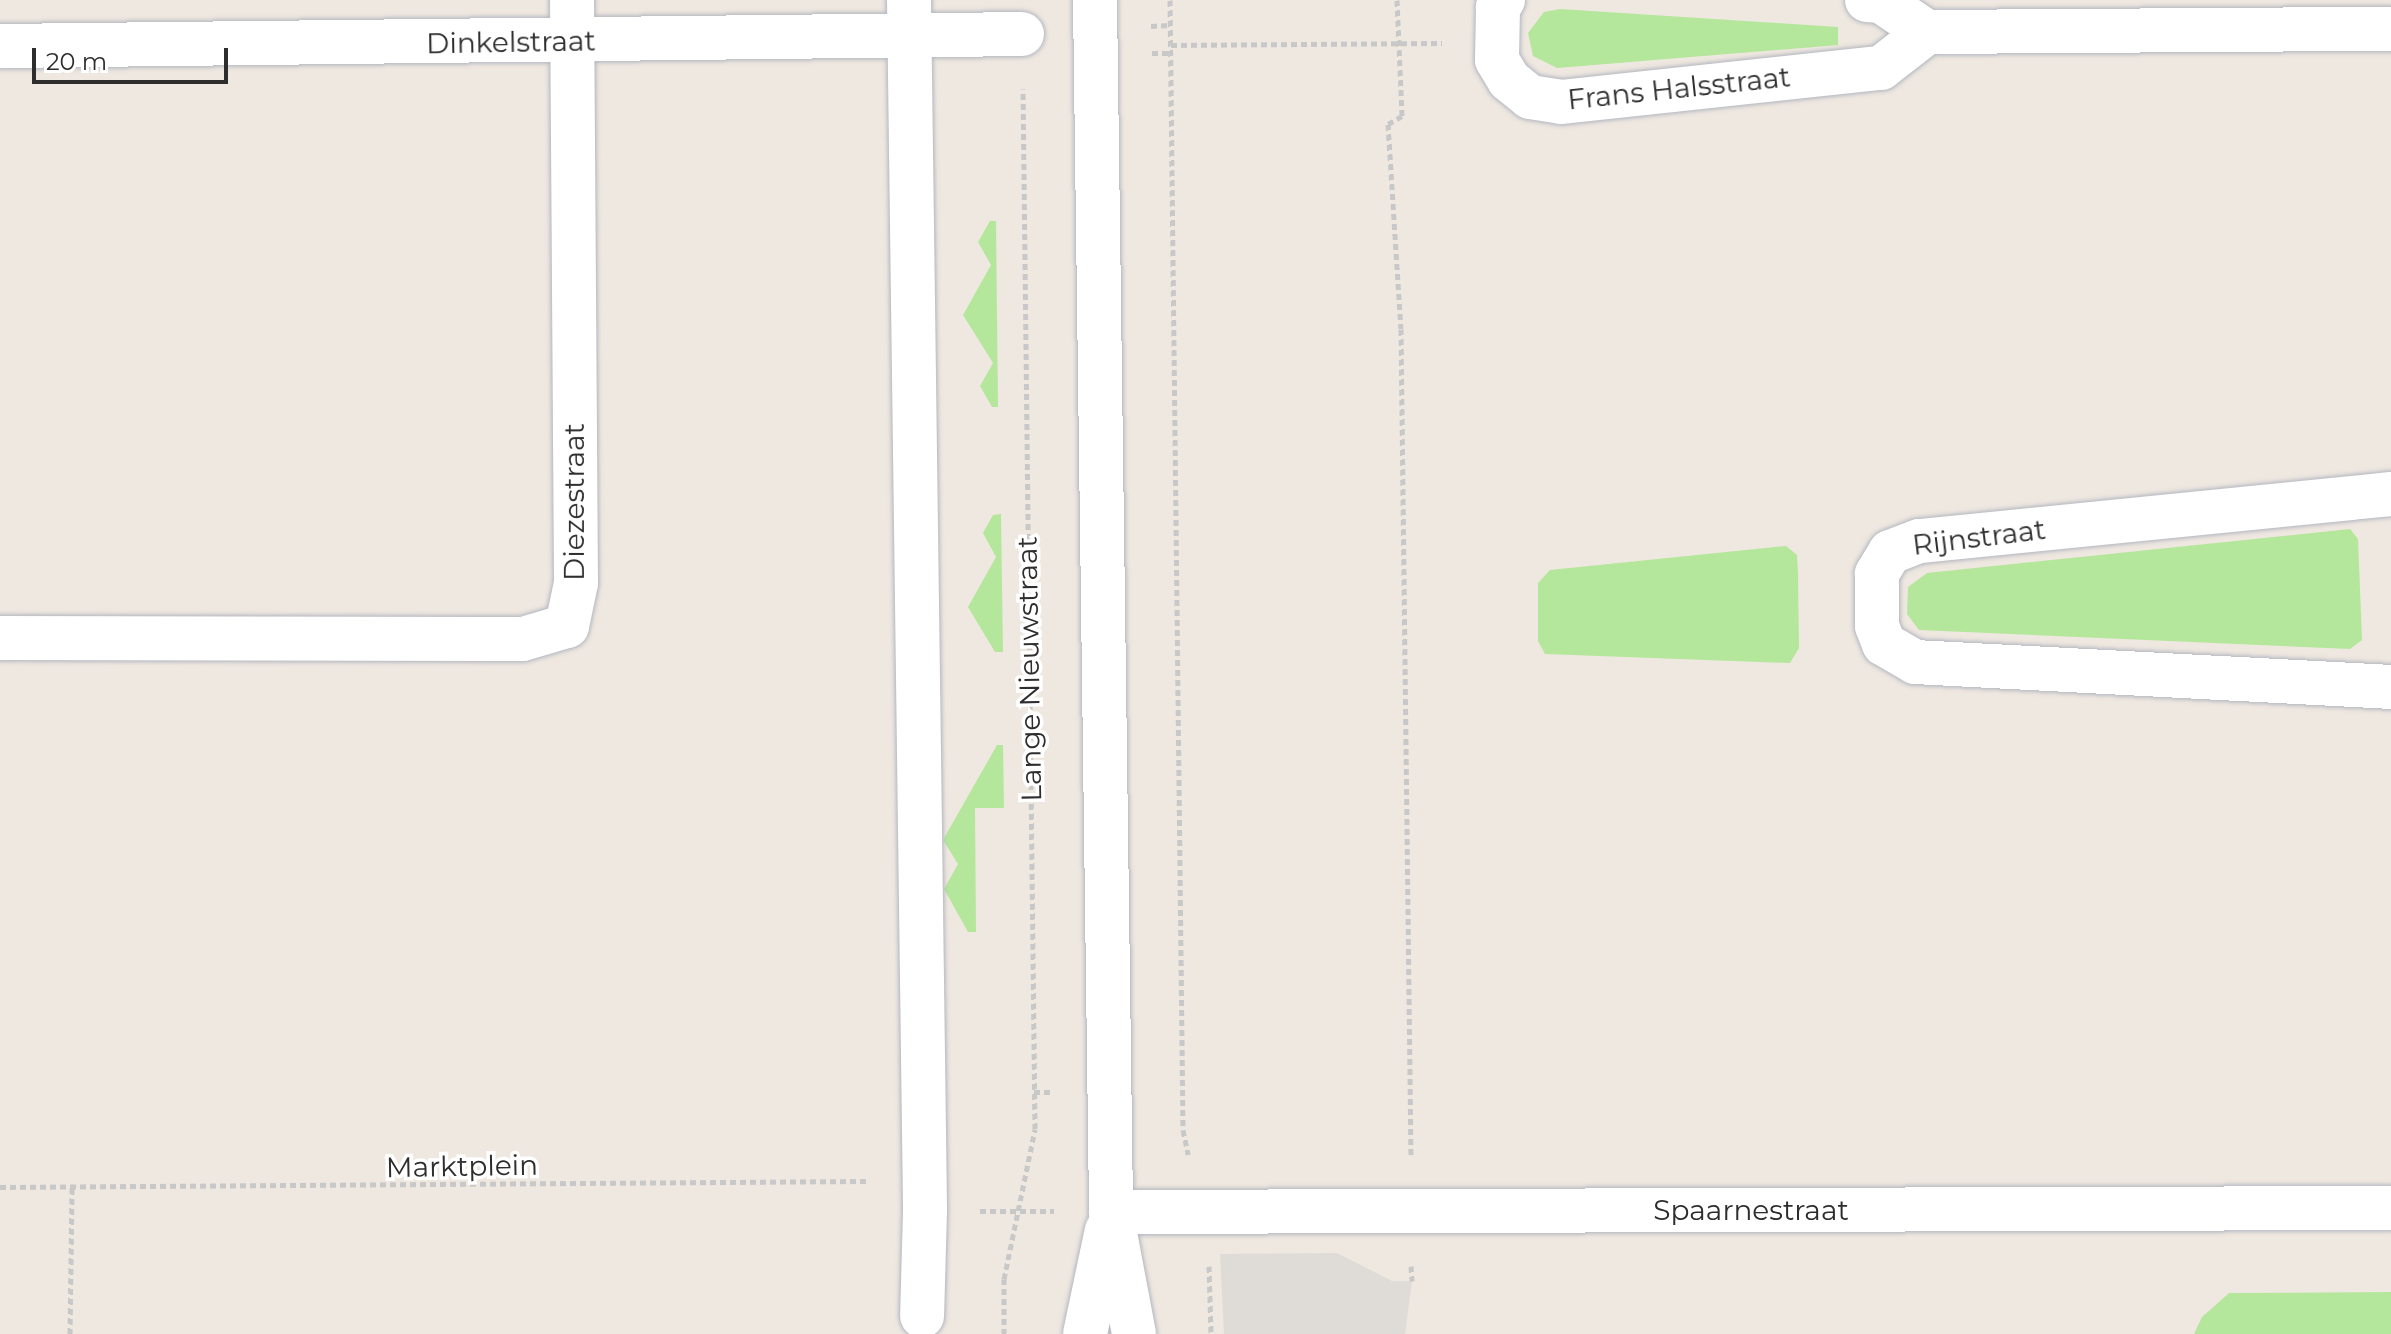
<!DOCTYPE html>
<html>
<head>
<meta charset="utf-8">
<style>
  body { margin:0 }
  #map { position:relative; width:2391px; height:1334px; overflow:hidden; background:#efe8e0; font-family:Montserrat,sans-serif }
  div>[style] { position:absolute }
  .green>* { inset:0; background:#b4e79b }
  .plaza>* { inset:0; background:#dfdbd7 }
  .path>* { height:5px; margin-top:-2.5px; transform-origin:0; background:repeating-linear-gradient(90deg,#c8c8c8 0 6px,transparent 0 10px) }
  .roads { filter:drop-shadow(0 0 2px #b3b6c1) drop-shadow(0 0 2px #b3b6c1) }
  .minor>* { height:44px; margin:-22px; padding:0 22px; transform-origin:22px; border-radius:22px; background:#fff }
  span { translate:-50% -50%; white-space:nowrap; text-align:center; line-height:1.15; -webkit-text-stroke:7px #fff; paint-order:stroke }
  .street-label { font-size:28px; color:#2d2d2d }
  .scale { position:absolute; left:32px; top:48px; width:196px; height:36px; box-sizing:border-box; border:4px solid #2d2d2d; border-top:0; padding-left:10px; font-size:24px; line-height:28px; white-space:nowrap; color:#2d2d2d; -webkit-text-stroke:6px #fff; paint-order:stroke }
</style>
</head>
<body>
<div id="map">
  <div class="green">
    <div style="clip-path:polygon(1560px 9px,1838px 27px,1838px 45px,1557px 68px,1533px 56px,1528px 33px,1544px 12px)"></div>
    <div style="clip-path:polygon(990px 221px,996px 221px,998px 407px,992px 407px,980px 386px,993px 363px,963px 315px,991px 265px,978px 242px)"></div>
    <div style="clip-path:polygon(1001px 514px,1003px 652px,995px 652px,968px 607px,996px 557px,983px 533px,993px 515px)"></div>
    <div style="clip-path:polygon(2350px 529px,2358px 539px,2362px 640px,2350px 649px,1919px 630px,1907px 614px,1908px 587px,1927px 573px)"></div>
    <div style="clip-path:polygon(1786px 546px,1797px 555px,1798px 573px,1799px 648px,1790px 663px,1545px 654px,1538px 641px,1538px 583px,1550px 570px)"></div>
    <div style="clip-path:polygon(997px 745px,1003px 745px,1004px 808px,975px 808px,976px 932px,968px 932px,944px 889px,958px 864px,943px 840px)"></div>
    <div style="clip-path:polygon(2391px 1292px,2391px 1334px,2194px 1334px,2202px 1317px,2229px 1293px)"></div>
  </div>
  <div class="plaza">
    <div style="clip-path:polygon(1337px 1253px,1392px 1281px,1412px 1281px,1405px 1334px,1224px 1334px,1220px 1254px)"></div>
  </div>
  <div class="path">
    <div style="left:1170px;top:0;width:1130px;rotate:89.34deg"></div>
    <div style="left:1183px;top:1130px;width:25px;rotate:78deg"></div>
    <div style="left:1397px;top:0;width:116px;rotate:87.5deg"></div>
    <div style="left:1402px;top:116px;width:16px;rotate:150deg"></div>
    <div style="left:1388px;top:124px;width:205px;rotate:86.4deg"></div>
    <div style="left:1401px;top:329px;width:827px;rotate:89.31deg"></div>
    <div style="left:1151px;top:26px;width:19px;rotate:-3deg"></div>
    <div style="left:1171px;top:45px;width:271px;rotate:-0.4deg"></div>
    <div style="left:1152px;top:53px;width:19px"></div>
    <div style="left:1034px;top:1092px;width:19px"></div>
    <div style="left:0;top:1187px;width:867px;rotate:-0.4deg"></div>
    <div style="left:980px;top:1211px;width:74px"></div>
    <div style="left:1209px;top:1266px;width:68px;rotate:88.3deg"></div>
    <div style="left:1411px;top:1266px;width:15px;rotate:86deg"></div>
    <div style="left:70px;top:1334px;width:147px;rotate:-89.2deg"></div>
    <div style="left:1004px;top:1334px;width:55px;rotate:-90deg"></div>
    <div style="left:1004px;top:1279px;width:153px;rotate:-78.3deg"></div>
    <div style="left:1035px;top:1129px;width:1040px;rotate:-90.66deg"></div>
  </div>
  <div class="roads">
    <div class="minor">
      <div style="left:909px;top:0;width:1211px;rotate:89.24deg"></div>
      <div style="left:925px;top:1211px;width:105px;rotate:91.6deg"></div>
      <div style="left:1095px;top:0;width:1212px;rotate:89.24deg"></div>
      <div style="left:1111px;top:1212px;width:124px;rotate:79.3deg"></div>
      <div style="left:1503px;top:0;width:9px;rotate:126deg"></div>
      <div style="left:1498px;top:7px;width:53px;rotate:91.1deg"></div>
      <div style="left:1497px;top:60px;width:23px;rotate:59deg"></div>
      <div style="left:1509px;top:80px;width:27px;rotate:39deg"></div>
      <div style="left:1530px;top:97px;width:31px;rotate:9deg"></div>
      <div style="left:1561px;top:102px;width:322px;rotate:-6.1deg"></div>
      <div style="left:1881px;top:68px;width:58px;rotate:-38deg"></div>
      <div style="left:1867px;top:0;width:14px;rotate:4deg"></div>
      <div style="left:1881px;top:1px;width:55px;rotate:34deg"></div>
      <div style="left:1927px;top:32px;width:464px;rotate:-0.4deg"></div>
      <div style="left:0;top:46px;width:1022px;rotate:-0.67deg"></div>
      <div style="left:2391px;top:494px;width:474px;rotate:174.3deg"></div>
      <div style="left:1919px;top:541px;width:31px;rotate:159deg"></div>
      <div style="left:1890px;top:552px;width:26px;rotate:121deg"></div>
      <div style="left:1877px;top:574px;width:52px;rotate:90deg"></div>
      <div style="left:1877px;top:626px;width:19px;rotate:69deg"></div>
      <div style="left:1884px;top:644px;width:36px;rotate:30deg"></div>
      <div style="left:1915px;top:662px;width:477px;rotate:3deg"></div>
      <div style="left:0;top:638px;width:523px;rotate:0.11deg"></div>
      <div style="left:523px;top:639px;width:46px;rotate:-16.5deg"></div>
      <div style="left:567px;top:626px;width:44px;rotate:-78.2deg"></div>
      <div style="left:576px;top:583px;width:583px;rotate:-90.39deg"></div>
      <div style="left:1111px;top:1212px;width:1280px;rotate:-0.18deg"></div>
      <div style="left:1085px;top:1334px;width:106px;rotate:-78.1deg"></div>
    </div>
  </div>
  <div class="street-label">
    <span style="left:511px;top:42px;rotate:-1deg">Dinkelstraat</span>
    <span style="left:1679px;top:88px;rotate:-6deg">Frans Halsstraat</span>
    <span style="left:574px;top:502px;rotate:-90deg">Diezestraat</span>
    <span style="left:1979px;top:537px;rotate:-7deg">Rijnstraat</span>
    <span style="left:1029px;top:669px;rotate:-91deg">Lange Nieuwstraat</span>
    <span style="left:462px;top:1166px;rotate:-1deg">Marktplein</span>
    <span style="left:1751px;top:1210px">Spaarnestraat</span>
  </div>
  <div class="scale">20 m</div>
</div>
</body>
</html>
